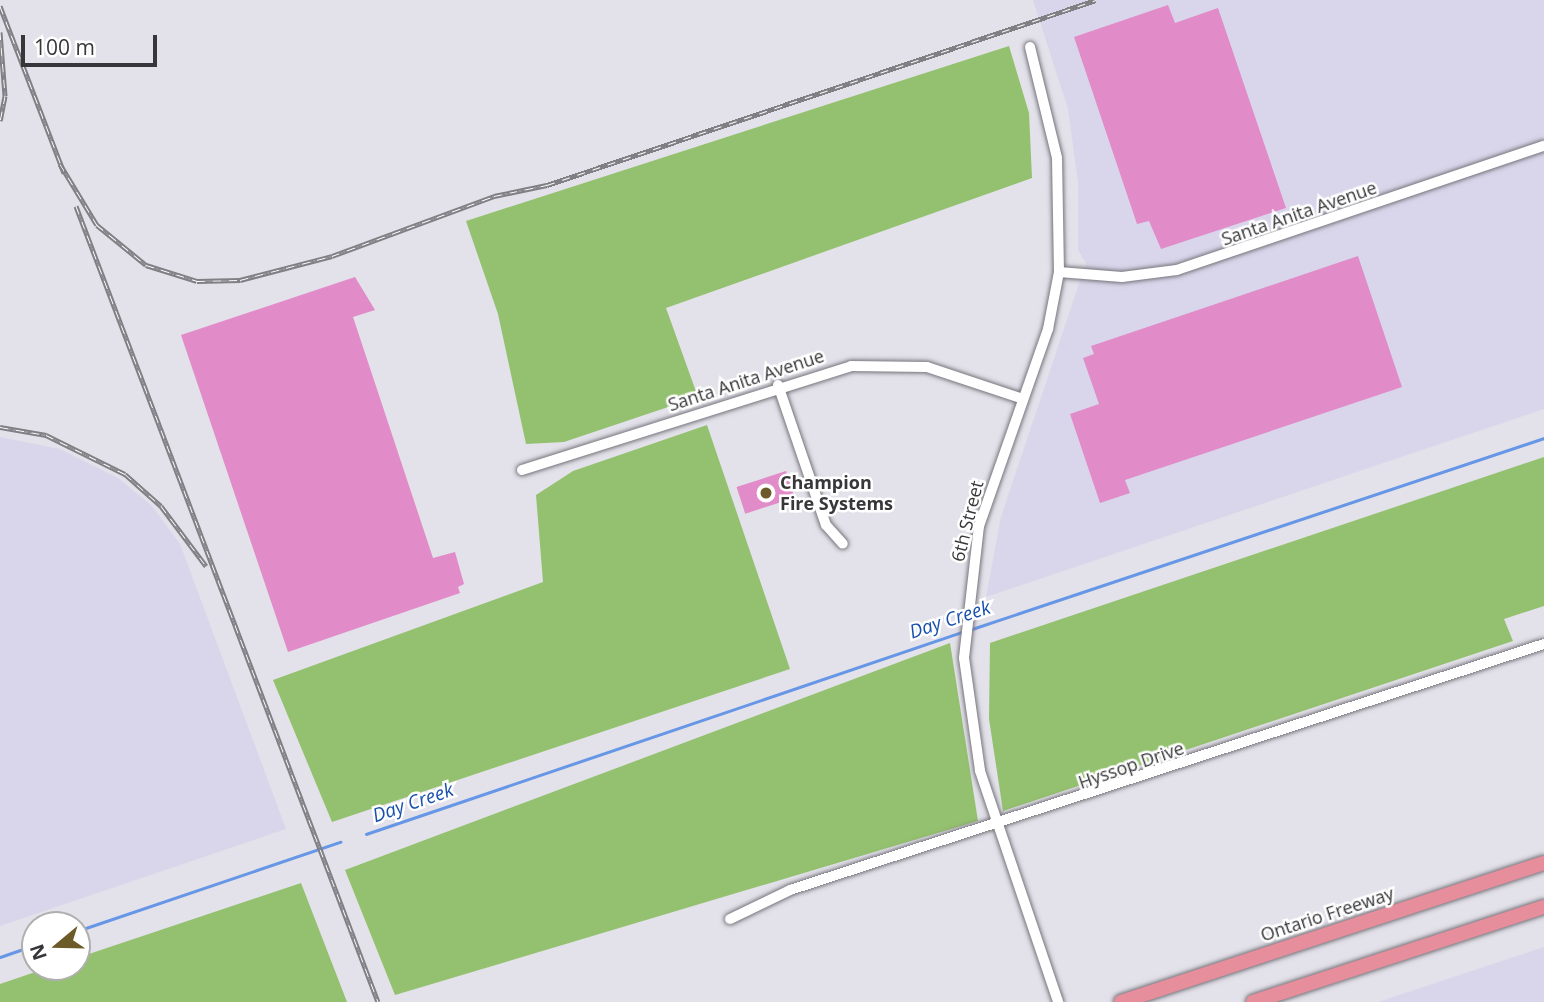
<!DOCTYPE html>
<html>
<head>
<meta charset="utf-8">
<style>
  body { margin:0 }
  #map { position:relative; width:1544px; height:1002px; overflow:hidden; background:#e3e1e9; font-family:"Open Sans",sans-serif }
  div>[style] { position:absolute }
  .industrial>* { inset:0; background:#d9d6eb }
  .green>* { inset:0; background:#94c16f }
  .stream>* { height:2.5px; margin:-1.25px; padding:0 1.25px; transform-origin:1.25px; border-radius:1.25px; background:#6696e6 }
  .building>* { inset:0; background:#e18bc8; transform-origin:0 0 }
  .roads { filter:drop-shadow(0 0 2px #77757c) drop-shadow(0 0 2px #77757c) }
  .minor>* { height:10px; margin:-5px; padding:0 5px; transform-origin:5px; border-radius:5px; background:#fff }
  .highway>* { height:14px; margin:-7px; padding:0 7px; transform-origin:7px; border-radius:7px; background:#e68e9b }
  .rail>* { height:5px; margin-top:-2.5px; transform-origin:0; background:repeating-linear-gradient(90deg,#fff 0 8px,#807f84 0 16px); box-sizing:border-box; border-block:2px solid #807f84 }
  .dots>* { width:19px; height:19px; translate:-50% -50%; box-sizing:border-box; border:4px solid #fff; border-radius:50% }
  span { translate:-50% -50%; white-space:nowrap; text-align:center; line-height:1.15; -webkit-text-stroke:5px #fff; paint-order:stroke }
  .street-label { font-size:18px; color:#373639 }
  .poi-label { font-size:18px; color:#373639; font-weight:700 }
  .left { translate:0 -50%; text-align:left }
  .water-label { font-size:19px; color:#1750ad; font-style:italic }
  .north { position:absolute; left:21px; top:911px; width:70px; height:70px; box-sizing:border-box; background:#fff; border:2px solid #afafb0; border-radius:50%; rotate:251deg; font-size:19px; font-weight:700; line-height:28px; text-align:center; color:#373639 }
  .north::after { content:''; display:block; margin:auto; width:24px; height:32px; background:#6c5a28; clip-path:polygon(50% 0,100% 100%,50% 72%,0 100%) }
  .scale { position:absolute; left:21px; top:35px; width:136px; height:32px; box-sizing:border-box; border:4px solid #373639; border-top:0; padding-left:9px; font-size:21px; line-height:24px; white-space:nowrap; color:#373639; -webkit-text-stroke:5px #fff; paint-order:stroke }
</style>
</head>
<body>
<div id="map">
  <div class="industrial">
    <div style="clip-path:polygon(1033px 0,1544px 0,1544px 409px,986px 597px,1001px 517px,1086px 263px,1078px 250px,1078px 182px,1068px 109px)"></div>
    <div style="clip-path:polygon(0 437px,60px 449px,118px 478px,151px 505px,180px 544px,286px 829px,0 926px)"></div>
    <div style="clip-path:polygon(1544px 947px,1544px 1002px,1378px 1002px)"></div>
  </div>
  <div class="green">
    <div style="clip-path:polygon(1009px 46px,1029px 113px,1032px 178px,666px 308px,698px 397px,564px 442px,526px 444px,498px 314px,466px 221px)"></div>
    <div style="clip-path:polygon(707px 425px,790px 669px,332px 822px,273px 680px,543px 582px,536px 495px,573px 471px)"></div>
    <div style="clip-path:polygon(1544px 457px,1544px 606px,1504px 619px,1513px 641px,1003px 811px,989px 719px,990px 643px)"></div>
    <div style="clip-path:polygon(950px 643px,978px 821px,395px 995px,345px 870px)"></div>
    <div style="clip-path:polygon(301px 883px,347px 1002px,0 1002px,0 984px,50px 967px,77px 967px,77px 958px)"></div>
  </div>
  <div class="stream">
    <div style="left:969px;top:630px;width:606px;rotate:-18.46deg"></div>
    <div style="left:366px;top:834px;width:629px;rotate:-18.72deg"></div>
    <div style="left:77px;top:931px;width:278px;rotate:-18.7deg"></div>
    <div style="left:0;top:957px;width:37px;rotate:-19deg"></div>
  </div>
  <div class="building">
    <div style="clip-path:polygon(1168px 5px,1175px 23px,1218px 8px,1286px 208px,1161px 249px,1149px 221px,1137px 224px,1074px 37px)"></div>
    <div style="clip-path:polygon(1358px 256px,1402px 387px,1125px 480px,1130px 493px,1100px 503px,1070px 414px,1099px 404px,1083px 358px,1094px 354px,1091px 346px)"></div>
    <div style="clip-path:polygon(355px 277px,375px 310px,353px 317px,433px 558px,455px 552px,464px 584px,458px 587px,460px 593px,288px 652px,181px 335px)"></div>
    <div style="left:786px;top:471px;width:28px;height:52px;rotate:72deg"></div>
  </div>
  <div class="roads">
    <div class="minor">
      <div style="left:1030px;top:47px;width:114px;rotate:76.3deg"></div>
      <div style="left:1057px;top:158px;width:114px;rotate:89deg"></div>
      <div style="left:1059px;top:272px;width:58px;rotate:100.9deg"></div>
      <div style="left:1048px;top:329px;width:209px;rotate:109.3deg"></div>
      <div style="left:979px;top:526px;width:133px;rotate:96.5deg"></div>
      <div style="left:964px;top:658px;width:114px;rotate:81.9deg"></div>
      <div style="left:980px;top:771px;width:244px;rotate:71.3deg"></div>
      <div style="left:1059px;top:272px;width:63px;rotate:4.5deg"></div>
      <div style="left:1122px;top:277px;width:55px;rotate:-7.3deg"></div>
      <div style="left:1177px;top:270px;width:387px;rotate:-18.7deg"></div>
      <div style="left:778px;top:385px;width:148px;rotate:71.1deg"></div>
      <div style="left:826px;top:525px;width:25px;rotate:48deg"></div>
      <div style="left:522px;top:470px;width:345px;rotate:-17.5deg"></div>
      <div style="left:851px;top:366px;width:76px;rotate:0.8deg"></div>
      <div style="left:927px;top:367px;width:101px;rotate:18.4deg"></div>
      <div style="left:730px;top:919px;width:67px;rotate:-25.8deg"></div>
      <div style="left:790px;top:890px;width:793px;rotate:-18.07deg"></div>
    </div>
    <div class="highway">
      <div style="left:1121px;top:1002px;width:445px;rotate:-18.2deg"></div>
      <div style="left:1253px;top:1002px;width:306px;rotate:-18.1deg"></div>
    </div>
  </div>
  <div class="rail">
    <div style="left:0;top:6px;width:179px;rotate:69deg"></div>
    <div style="left:0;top:32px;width:64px;rotate:85.5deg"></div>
    <div style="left:5px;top:96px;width:25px;rotate:101deg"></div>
    <div style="left:60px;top:164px;width:71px;rotate:58.8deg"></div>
    <div style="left:97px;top:225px;width:63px;rotate:39.2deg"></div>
    <div style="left:146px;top:265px;width:53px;rotate:17.4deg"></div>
    <div style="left:197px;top:281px;width:43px;rotate:-1.3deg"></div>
    <div style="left:240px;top:280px;width:95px;rotate:-14.6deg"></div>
    <div style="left:332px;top:256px;width:173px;rotate:-20.3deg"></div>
    <div style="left:494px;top:196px;width:54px;rotate:-11.7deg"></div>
    <div style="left:547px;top:185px;width:579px;rotate:-18.62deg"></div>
    <div style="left:76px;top:206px;width:851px;rotate:69.22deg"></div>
    <div style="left:0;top:427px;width:47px;rotate:9.9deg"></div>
    <div style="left:46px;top:435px;width:88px;rotate:26.3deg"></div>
    <div style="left:125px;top:474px;width:48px;rotate:41.6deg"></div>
    <div style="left:161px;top:506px;width:75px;rotate:53.1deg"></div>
  </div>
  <div class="dots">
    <div style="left:766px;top:493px;background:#6c5a28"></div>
  </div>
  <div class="street-label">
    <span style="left:1299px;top:213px;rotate:-19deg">Santa Anita Avenue</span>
    <span style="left:746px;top:380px;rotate:-18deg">Santa Anita Avenue</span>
    <span style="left:967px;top:521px;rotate:-76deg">6th Street</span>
    <span style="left:1131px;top:765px;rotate:-19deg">Hyssop Drive</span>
    <span style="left:1327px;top:914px;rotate:-18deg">Ontario Freeway</span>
  </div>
  <div class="poi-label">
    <span class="left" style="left:780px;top:493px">Champion<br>Fire Systems</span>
  </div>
  <div class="water-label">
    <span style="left:950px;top:620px;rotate:-18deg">Day Creek</span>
    <span style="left:413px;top:803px;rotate:-19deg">Day Creek</span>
  </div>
  <div class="north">N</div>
  <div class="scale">100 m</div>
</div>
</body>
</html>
